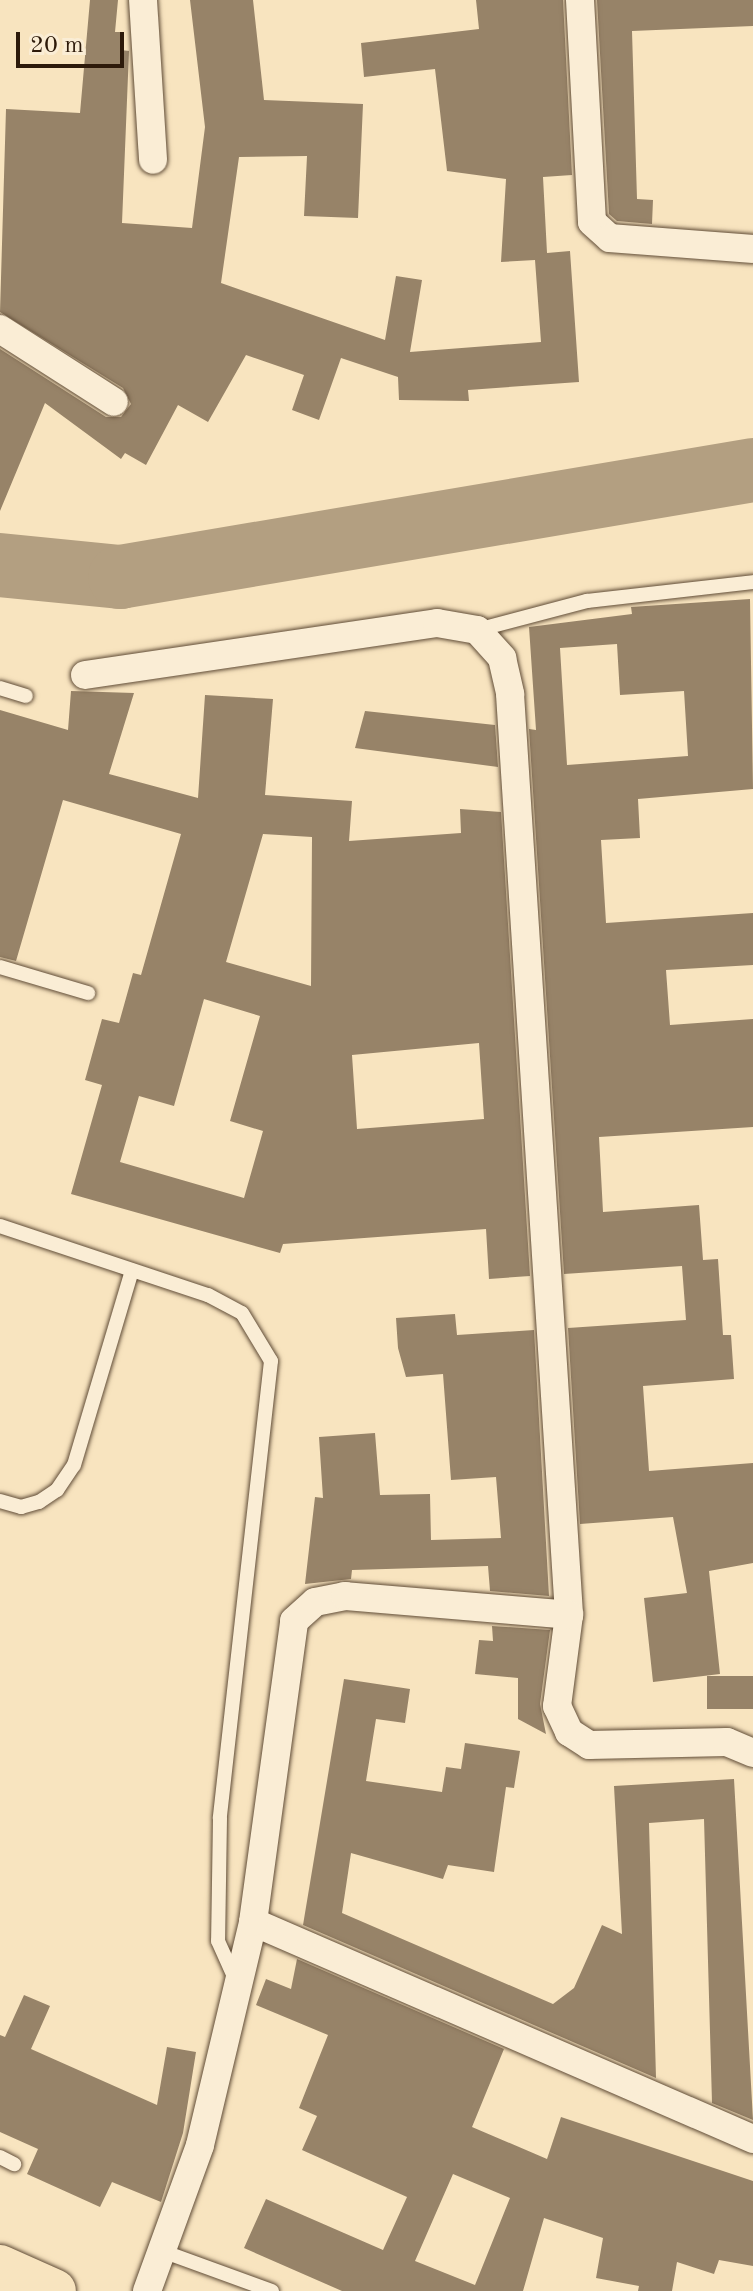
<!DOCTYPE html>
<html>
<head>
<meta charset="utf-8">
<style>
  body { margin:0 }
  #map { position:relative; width:753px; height:2291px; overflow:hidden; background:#f8e4bf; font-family:"Old Standard TT",serif }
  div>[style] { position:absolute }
  .river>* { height:64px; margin:-32px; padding:0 32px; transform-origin:32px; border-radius:32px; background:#b39f81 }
  .building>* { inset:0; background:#978368; transform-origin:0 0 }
  .roads { filter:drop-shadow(0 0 2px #604c37) drop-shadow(0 0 2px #604c37) }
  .lane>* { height:14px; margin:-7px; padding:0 7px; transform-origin:7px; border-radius:7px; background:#faedd5 }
  .street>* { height:28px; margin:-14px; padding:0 14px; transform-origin:14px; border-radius:14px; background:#faedd5 }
  .primary>* { height:44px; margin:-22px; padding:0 22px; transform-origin:22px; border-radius:22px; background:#f8e4bf }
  span { translate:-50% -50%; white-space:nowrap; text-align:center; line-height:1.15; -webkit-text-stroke:7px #faedd5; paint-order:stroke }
  .scale { position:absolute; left:16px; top:32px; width:108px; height:36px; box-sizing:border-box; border:4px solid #2d1a0a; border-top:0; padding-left:10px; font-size:24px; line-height:28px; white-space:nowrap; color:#2d1a0a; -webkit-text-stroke:6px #faedd5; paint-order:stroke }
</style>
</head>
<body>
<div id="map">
  <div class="river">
    <div style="left:0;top:565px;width:121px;rotate:5.7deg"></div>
    <div style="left:120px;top:577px;width:642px;rotate:-9.59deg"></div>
  </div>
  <div class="building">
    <div style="clip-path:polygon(90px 0,118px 0,115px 32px,123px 32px,121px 50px,129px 51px,122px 223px,192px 228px,205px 127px,190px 0,253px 0,264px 100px,363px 104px,358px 218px,304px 216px,307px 156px,239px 157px,221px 283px,385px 340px,396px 276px,422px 280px,410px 352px,541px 342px,535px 260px,501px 262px,506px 179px,447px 171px,435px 69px,364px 77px,361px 43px,479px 29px,476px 0,563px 0,572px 175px,543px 177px,547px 253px,570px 251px,579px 382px,468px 390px,469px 401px,399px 400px,398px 377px,341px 358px,319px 420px,292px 410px,304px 375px,246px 355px,208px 422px,178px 405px,146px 465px,125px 453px,121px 459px,45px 403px,0 511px,0 349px,106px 417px,121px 417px,131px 404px,123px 388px,0 312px,6px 109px,80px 113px)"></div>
    <div style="clip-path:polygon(597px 0,753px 0,753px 26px,632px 31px,637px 199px,653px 200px,652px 224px,617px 221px,609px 214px)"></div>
    <div style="clip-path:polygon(evenodd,750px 599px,753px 789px,638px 799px,640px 838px,601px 840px,606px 923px,753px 913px,753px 965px,666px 970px,670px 1025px,753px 1019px,753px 1127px,599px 1137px,603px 1212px,699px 1205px,703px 1260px,718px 1259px,723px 1335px,731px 1335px,734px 1379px,643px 1386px,649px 1471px,753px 1463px,753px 1563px,709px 1571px,720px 1674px,653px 1682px,644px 1598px,687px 1593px,673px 1517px,580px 1524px,568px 1328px,686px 1320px,682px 1266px,564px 1274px,529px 729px,536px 730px,529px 627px,632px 614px,631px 607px,750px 599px,617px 644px,620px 695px,684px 691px,688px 756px,567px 765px,560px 648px,617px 644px)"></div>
    <div style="clip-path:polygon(evenodd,71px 691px,134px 693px,109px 774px,198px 798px,205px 695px,273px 699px,265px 795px,352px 801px,349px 841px,461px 833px,460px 809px,501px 812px,530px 1276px,489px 1279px,486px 1229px,283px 1244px,280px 1253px,71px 1194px,102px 1085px,85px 1080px,102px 1019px,119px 1023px,133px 973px,141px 975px,181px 834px,63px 800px,16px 961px,0 957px,0 710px,68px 730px,71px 691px,263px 834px,312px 837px,311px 986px,226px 962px,263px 834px,71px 691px,204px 999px,260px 1016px,230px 1121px,263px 1131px,244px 1198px,120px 1162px,139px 1096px,174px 1106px,204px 999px,71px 691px,479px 1043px,484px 1119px,357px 1129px,352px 1055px,479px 1043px)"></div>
    <div style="clip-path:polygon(365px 711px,495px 725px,498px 767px,355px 748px)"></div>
    <div style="clip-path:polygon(455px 1314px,457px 1335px,534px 1330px,549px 1596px,490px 1591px,488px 1566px,352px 1570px,351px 1579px,305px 1584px,315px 1497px,323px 1498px,319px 1437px,375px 1433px,380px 1495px,430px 1494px,431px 1540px,501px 1538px,496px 1477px,451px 1480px,443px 1374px,406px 1377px,398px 1348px,396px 1318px)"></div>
    <div style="clip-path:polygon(492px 1626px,550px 1630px,540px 1704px,546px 1734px,518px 1719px,518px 1678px,475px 1674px,479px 1640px,493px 1641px)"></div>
    <div style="left:753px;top:1676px;width:33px;height:46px;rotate:90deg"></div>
    <div style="clip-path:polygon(344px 1679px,410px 1689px,405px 1723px,376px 1719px,366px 1781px,442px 1792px,446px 1767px,461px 1769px,465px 1743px,520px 1751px,514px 1788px,506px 1787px,494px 1872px,448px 1865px,443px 1879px,351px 1853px,342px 1913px,553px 2004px,574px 1988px,602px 1925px,622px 1934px,614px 1786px,734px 1779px,753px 2120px,712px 2103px,704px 1819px,649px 1823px,656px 2078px,303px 1925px)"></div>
    <div style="clip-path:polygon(evenodd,297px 1959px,504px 2049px,472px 2127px,547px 2159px,561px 2117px,753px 2181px,753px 2266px,719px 2260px,714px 2274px,677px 2262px,672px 2291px,638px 2291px,639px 2286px,596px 2278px,603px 2238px,544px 2218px,523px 2291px,342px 2291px,244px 2248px,266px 2199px,383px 2250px,407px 2197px,302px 2150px,317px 2116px,299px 2108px,328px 2035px,256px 2005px,266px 1979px,291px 1989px,297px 1959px,453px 2174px,510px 2198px,475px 2285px,415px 2261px,453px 2174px)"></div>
    <div style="clip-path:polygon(24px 1995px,50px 2006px,31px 2049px,157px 2105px,167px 2047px,196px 2052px,183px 2133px,161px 2202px,112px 2182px,100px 2207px,27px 2174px,38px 2149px,0 2132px,0 2035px,5px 2037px)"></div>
  </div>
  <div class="roads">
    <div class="lane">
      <div style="left:477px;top:630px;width:114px;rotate:-14.8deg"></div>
      <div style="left:587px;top:601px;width:167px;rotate:-6.5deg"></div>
      <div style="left:0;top:688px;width:27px;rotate:17deg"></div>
      <div style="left:0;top:967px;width:92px;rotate:16.5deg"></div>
      <div style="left:0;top:1226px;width:219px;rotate:18.4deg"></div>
      <div style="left:208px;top:1295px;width:38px;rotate:28deg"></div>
      <div style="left:242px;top:1313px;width:56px;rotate:58.9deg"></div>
      <div style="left:271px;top:1361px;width:460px;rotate:96.4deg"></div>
      <div style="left:220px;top:1818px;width:123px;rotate:90.9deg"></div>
      <div style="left:218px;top:1941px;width:44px;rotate:65.8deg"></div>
      <div style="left:0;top:1501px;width:22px;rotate:16deg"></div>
      <div style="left:21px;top:1507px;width:19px;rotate:-16deg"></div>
      <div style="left:39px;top:1502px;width:22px;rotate:-34deg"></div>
      <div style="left:57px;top:1490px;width:30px;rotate:-56deg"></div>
      <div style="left:74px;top:1465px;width:203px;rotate:-73.4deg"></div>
      <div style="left:0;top:2157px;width:16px;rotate:27deg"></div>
      <div style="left:162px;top:2251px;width:117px;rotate:20deg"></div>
    </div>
    <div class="street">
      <div style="left:143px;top:0;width:160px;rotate:86.4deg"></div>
      <div style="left:580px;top:0;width:222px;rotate:86.9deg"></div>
      <div style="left:592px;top:222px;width:24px;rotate:42deg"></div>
      <div style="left:610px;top:238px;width:143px;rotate:4.4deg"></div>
      <div style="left:0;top:329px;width:135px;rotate:32.6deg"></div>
      <div style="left:85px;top:675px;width:356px;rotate:-8.4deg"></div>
      <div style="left:437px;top:623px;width:41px;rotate:9.9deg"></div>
      <div style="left:477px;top:630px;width:38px;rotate:48deg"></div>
      <div style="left:502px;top:658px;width:37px;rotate:77deg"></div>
      <div style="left:510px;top:694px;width:923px;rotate:86.33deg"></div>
      <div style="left:569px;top:1615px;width:92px;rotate:97.5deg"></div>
      <div style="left:557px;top:1706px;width:29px;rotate:65deg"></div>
      <div style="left:569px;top:1732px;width:24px;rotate:33deg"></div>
      <div style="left:589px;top:1745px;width:138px;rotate:-1.2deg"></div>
      <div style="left:727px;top:1742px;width:28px;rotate:23deg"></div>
      <div style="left:253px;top:1922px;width:545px;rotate:23.46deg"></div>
      <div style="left:147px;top:2291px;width:155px;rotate:-70deg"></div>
      <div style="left:200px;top:2145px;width:229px;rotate:-76.6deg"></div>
      <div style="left:253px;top:1922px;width:304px;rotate:-82.2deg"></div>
      <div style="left:294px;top:1621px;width:28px;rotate:-42deg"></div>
      <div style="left:315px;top:1602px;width:31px;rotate:-11deg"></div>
      <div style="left:345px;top:1596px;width:225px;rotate:4.8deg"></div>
    </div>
    <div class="primary">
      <div style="left:0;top:2267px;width:59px;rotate:24deg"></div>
    </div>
  </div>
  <div class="scale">20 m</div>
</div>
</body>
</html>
